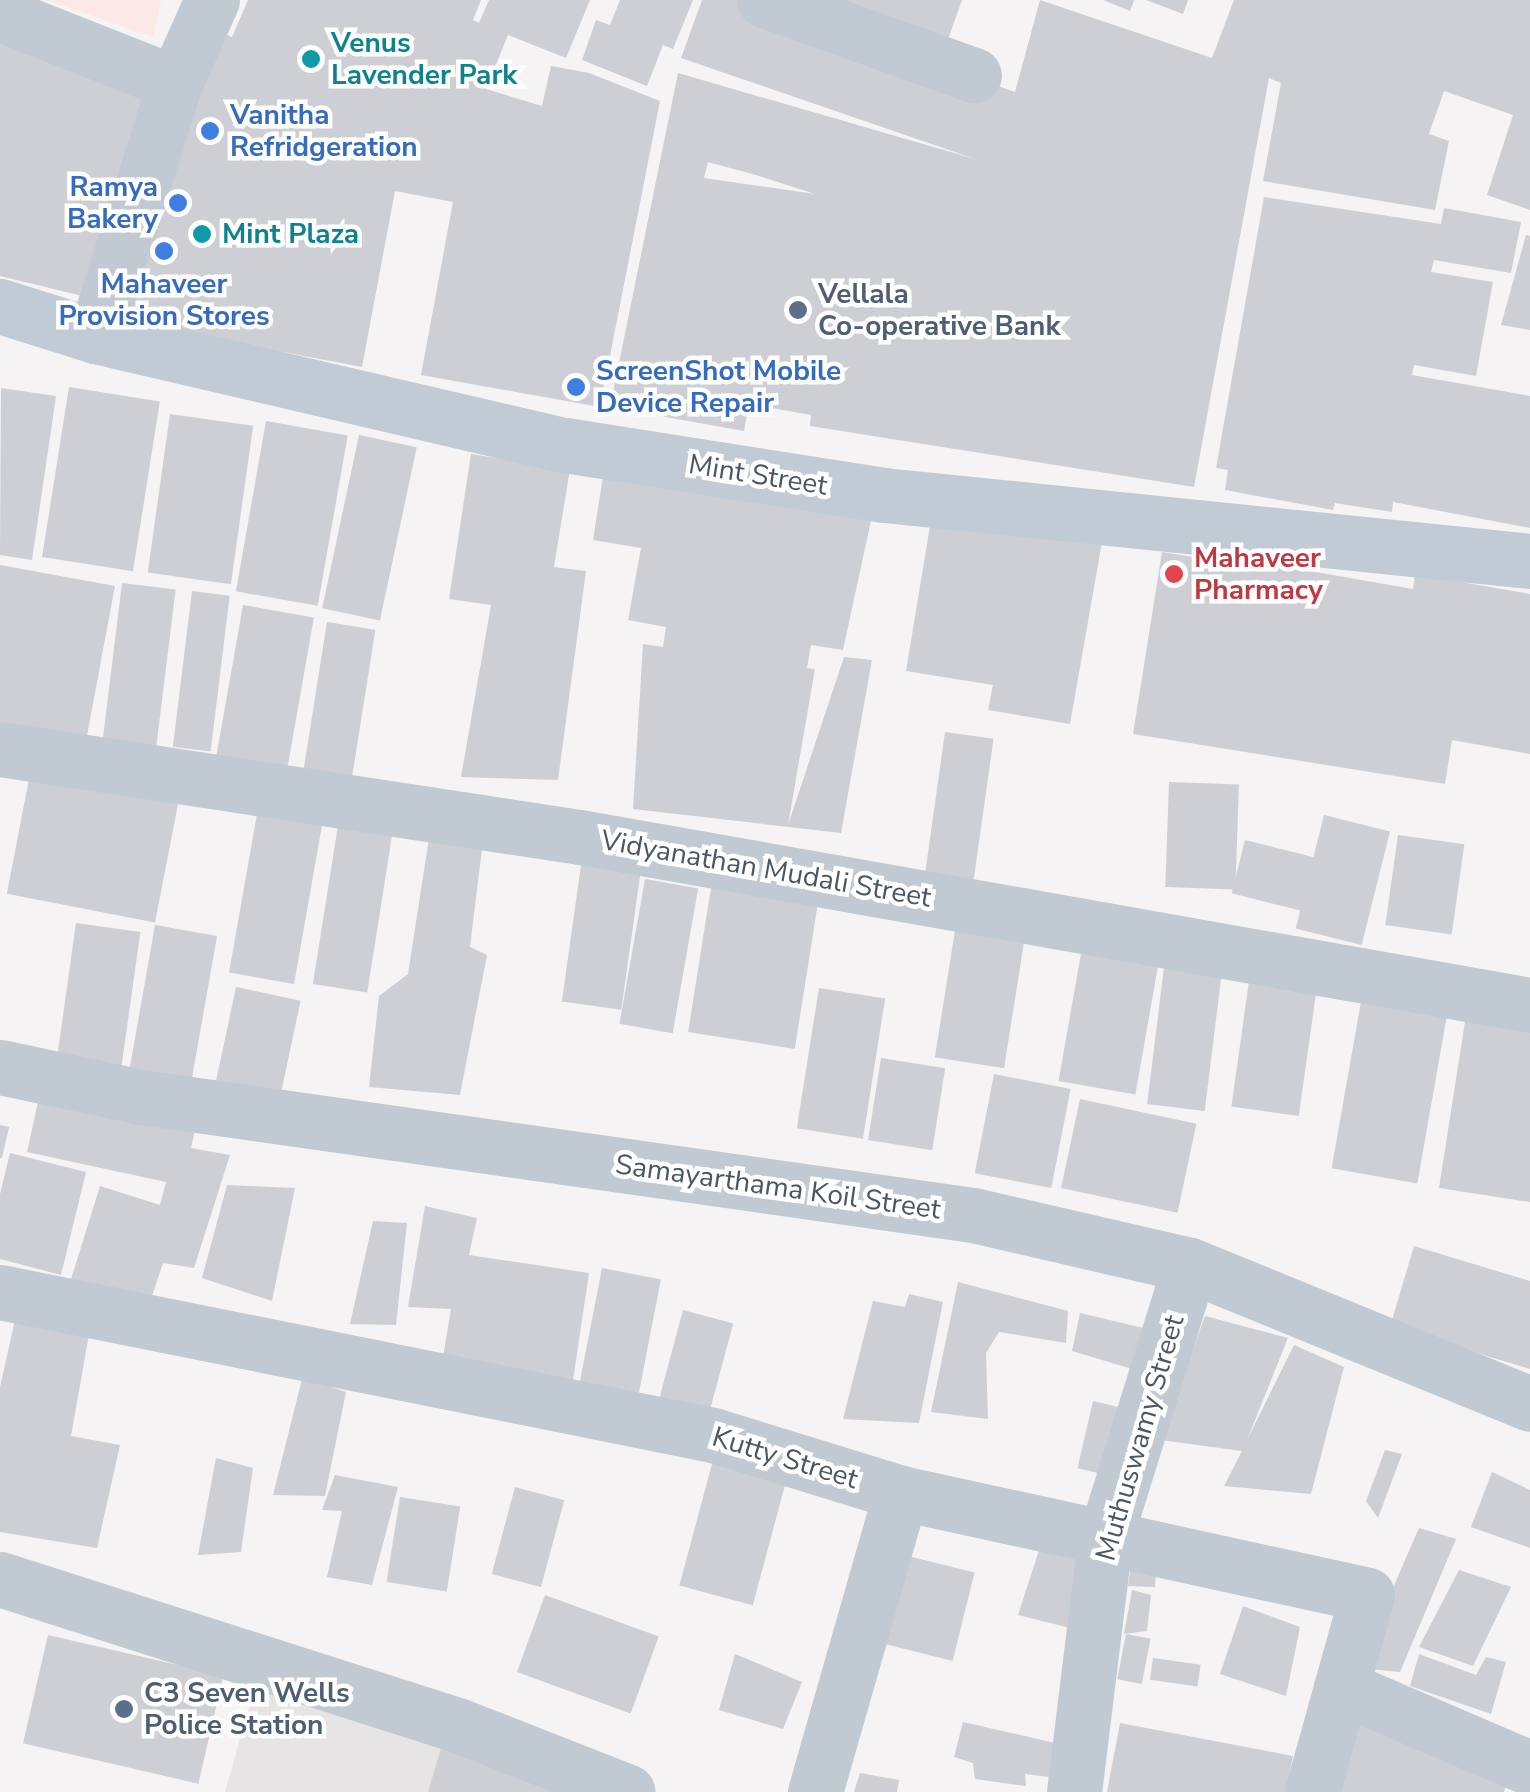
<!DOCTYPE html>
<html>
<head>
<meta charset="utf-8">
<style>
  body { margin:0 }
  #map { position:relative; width:1530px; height:1792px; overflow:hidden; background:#f5f3f3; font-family:"Nunito Sans",sans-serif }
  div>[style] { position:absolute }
  .education>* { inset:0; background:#e6e4e5 }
  .medical>* { inset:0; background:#fce8e6 }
  .building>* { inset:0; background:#cdcfd5; transform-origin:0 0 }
  .street>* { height:55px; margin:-27.5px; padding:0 27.5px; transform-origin:27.5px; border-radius:27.5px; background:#c1cad2 }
  .secondary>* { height:55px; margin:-27.5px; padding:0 27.5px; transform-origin:27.5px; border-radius:27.5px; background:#c1cbd6 }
  .dots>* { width:28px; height:28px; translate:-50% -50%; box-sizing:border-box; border:5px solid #fff; border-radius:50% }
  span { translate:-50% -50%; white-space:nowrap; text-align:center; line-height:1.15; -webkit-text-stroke:9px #fff; paint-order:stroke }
  .culture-label { font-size:28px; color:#0d838f; font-weight:700 }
  .left { translate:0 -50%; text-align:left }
  .shop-label { font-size:28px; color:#366cbe; font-weight:700 }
  .right { translate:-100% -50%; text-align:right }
  .service-label { font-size:28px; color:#4e5e75; font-weight:700 }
  .street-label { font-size:28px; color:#4a5661 }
  .health-label { font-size:28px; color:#be3a42; font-weight:700 }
</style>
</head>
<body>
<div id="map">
  <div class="education">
    <div style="clip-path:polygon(257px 1679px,569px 1792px,225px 1792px)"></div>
  </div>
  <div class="medical">
    <div style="clip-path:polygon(47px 0,161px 0,153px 37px)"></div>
  </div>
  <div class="building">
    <div style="clip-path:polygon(248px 0,481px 0,473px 20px,479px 23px,489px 0,590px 0,566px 58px,508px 35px,486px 89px,542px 106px,551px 66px,589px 73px,660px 101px,600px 407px,421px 375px,453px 202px,395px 191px,362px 367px,120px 321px,176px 145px,225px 34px,232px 37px)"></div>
    <div style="clip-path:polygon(620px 0,693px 0,673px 49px,663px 45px,647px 86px,582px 60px,596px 20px,610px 25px)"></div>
    <div style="clip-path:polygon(evenodd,702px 0,750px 0,1015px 92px,1040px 0,1212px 58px,1234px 0,1530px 0,1530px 210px,1487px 195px,1513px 115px,1444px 91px,1429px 134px,1449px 141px,1435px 210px,1263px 181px,1281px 83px,1269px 78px,1194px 487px,810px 426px,811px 415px,749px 404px,744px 431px,610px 407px,678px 73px,975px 159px,681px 58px,702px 0,708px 162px,756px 175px,815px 194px,704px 178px,708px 162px)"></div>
    <div style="clip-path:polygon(780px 0,962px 0,941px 59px)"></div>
    <div style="clip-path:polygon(1103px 0,1134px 0,1130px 11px)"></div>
    <div style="clip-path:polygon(1146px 0,1188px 0,1183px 14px)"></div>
    <div style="clip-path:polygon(0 26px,148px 78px,91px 298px,0 276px)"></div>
    <div style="clip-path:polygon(1264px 197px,1441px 224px,1444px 208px,1521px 222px,1511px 273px,1434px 260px,1431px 272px,1493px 282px,1476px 376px,1414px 365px,1412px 375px,1530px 396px,1530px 528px,1393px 502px,1392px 512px,1335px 503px,1333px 510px,1225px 490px,1228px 470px,1216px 468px)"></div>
    <div style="clip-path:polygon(1526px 235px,1530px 236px,1530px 330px,1501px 325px)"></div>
    <div style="left:69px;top:387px;width:92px;height:172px;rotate:9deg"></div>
    <div style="clip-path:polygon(1px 388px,56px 396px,32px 560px,0 555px)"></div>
    <div style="left:170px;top:414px;width:84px;height:160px;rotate:8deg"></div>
    <div style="left:266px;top:421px;width:83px;height:173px;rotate:10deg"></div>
    <div style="left:359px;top:435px;width:59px;height:177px;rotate:12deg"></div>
    <div style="clip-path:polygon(471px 454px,570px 469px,554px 567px,586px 571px,558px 780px,461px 777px,491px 605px,449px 599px)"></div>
    <div style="clip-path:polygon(604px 470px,872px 516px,843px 650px,811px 645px,807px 668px,815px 669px,788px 825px,844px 657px,872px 660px,841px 833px,633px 809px,643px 644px,663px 647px,666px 627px,628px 620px,641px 548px,593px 540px)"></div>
    <div style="clip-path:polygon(931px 520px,1102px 542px,1070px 724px,988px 710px,993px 685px,906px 671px)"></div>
    <div style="clip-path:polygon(1162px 552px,1224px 562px,1225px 556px,1413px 589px,1415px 574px,1530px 594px,1530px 754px,1452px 740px,1445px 784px,1133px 734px)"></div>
    <div style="clip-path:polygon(0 565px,115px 586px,86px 741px,0 725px)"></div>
    <div style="left:122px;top:583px;width:54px;height:178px;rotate:7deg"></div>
    <div style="left:192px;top:591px;width:38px;height:157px;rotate:7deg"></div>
    <div style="left:243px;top:605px;width:72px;height:158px;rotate:10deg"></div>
    <div style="left:327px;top:622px;width:49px;height:159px;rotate:9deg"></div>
    <div style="left:945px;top:732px;width:49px;height:152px;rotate:8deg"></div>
    <div style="left:31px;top:769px;width:151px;height:127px;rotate:11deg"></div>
    <div style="left:1169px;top:782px;width:70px;height:105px;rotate:2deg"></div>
    <div style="left:257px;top:814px;width:66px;height:161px;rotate:10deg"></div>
    <div style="left:1324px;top:815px;width:68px;height:117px;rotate:14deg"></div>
    <div style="left:339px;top:819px;width:55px;height:167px;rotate:9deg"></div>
    <div style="left:1398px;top:835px;width:67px;height:91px;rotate:8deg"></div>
    <div style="clip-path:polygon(429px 838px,483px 841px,470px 947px,487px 955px,460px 1095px,369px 1087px,379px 996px,408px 974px)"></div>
    <div style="left:1245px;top:840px;width:72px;height:55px;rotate:14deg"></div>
    <div style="left:583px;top:851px;width:60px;height:152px;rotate:8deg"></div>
    <div style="left:713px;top:875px;width:108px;height:159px;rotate:9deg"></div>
    <div style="left:645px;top:879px;width:54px;height:147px;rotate:10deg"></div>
    <div style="left:76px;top:923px;width:65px;height:143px;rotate:8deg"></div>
    <div style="left:956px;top:924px;width:70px;height:135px;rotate:9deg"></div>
    <div style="left:155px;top:925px;width:63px;height:159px;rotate:10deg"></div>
    <div style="left:1082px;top:948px;width:78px;height:135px;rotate:10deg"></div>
    <div style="left:1252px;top:960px;width:68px;height:148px;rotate:8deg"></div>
    <div style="left:1164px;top:967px;width:58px;height:138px;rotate:7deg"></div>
    <div style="left:236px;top:987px;width:66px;height:106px;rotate:12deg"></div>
    <div style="left:819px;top:988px;width:67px;height:142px;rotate:9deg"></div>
    <div style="left:1362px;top:996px;width:87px;height:175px;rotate:10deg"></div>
    <div style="clip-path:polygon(1467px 1009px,1530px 1019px,1530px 1202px,1439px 1188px)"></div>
    <div style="left:881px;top:1058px;width:65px;height:83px;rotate:9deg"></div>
    <div style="left:994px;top:1074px;width:78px;height:101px;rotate:11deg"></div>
    <div style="clip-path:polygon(42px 1084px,198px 1117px,191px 1148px,230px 1155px,194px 1268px,163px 1263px,146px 1314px,68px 1289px,100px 1186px,160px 1205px,166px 1182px,27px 1152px)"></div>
    <div style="left:1080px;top:1099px;width:119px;height:91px;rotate:12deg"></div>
    <div style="clip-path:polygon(0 1125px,9px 1127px,2px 1158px,0 1158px)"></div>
    <div style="clip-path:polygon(10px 1153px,86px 1172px,61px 1275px,0 1259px,0 1194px)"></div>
    <div style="clip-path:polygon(227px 1185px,295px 1188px,272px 1301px,202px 1278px)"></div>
    <div style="clip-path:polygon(425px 1206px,477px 1218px,469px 1255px,589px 1273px,571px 1394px,440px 1375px,451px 1309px,408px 1307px)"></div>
    <div style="clip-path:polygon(373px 1221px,407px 1223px,396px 1325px,350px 1324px)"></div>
    <div style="clip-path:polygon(1414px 1246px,1530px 1281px,1530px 1369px,1390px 1327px)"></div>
    <div style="left:602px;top:1268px;width:60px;height:126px;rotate:11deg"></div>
    <div style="clip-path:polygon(958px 1282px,1068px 1311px,1066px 1343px,999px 1332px,986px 1353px,988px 1419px,931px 1412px)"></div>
    <div style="clip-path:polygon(909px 1294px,943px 1302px,919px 1423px,843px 1419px,873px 1301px,905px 1307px)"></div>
    <div style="left:683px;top:1310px;width:52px;height:106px;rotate:15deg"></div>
    <div style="clip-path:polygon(17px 1311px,90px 1329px,71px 1436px,120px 1445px,97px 1548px,0 1532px,0 1387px)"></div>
    <div style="clip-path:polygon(1080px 1313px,1156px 1331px,1142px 1372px,1072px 1351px)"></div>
    <div style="clip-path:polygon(1205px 1316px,1288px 1338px,1247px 1440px,1294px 1345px,1344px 1367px,1311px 1494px,1224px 1486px,1242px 1451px,1160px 1440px)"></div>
    <div style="clip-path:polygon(307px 1359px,337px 1364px,331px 1387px,346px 1392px,325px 1496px,273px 1495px)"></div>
    <div style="left:1093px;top:1401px;width:44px;height:69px;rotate:13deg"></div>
    <div style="clip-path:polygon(1385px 1450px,1402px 1454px,1378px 1518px,1366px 1501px)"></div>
    <div style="clip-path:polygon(216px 1458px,253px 1468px,241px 1552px,198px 1555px)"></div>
    <div style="left:713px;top:1460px;width:76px;height:130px;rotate:15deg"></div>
    <div style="clip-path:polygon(1492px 1472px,1530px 1490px,1530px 1548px,1471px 1527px)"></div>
    <div style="clip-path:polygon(335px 1475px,398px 1487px,372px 1585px,327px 1577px,342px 1511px,322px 1510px)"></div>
    <div style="left:515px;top:1487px;width:51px;height:90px;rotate:15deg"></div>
    <div style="left:400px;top:1497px;width:61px;height:86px;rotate:9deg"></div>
    <div style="clip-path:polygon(1419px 1528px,1456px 1539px,1400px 1672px,1358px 1668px)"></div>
    <div style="clip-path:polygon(1043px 1538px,1093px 1550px,1082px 1631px,1018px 1615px)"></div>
    <div style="clip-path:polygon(1133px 1551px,1157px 1555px,1155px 1587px,1128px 1586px)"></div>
    <div style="left:896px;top:1553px;width:81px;height:91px;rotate:14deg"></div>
    <div style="clip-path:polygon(1459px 1570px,1511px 1587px,1473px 1666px,1419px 1647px)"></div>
    <div style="clip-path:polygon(1132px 1590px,1151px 1595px,1147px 1631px,1124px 1634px)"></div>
    <div style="left:545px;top:1595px;width:121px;height:82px;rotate:20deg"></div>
    <div style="clip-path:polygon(1243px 1606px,1300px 1627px,1286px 1696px,1220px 1674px)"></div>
    <div style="left:1126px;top:1634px;width:25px;height:46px;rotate:11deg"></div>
    <div style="left:48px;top:1635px;width:180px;height:111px;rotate:13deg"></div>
    <div style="clip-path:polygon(735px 1654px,802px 1682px,783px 1729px,719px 1710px)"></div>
    <div style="clip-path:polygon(1419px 1654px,1476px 1675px,1486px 1657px,1506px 1662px,1491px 1714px,1410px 1686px)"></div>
    <div style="left:1153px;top:1658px;width:48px;height:22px;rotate:8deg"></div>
    <div style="clip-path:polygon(1350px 1696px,1511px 1766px,1504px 1792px,1323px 1792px)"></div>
    <div style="clip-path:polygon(963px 1722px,1055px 1743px,1056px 1778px,1025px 1774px,1026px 1786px,975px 1779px,973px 1763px,954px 1757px)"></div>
    <div style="clip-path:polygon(1120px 1723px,1293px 1756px,1286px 1792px,1107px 1792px)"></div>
    <div style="clip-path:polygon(441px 1748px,585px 1792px,428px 1792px)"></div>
    <div style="clip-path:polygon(860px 1773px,899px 1780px,897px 1792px,854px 1792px)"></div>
  </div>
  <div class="street">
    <div style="left:764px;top:0;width:223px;rotate:19.7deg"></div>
    <div style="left:0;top:14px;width:188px;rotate:21.5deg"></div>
    <div style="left:95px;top:336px;width:265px;rotate:-72.5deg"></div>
    <div style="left:175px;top:83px;width:91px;rotate:-66deg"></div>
    <div style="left:0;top:749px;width:587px;rotate:8.63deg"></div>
    <div style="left:580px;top:837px;width:965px;rotate:10.03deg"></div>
    <div style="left:0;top:1067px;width:144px;rotate:12deg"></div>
    <div style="left:141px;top:1097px;width:840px;rotate:8.07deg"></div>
    <div style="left:973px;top:1215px;width:223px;rotate:13deg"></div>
    <div style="left:1190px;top:1265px;width:367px;rotate:22.2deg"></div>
    <div style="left:0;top:1292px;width:727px;rotate:11.34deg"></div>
    <div style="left:713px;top:1435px;width:197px;rotate:17.1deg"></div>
    <div style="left:901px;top:1493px;width:477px;rotate:12.3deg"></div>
    <div style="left:1367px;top:1595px;width:205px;rotate:105.6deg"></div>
    <div style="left:0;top:1579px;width:483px;rotate:17.7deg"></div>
    <div style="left:460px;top:1726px;width:180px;rotate:21.4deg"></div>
    <div style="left:1341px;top:1687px;width:206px;rotate:23.2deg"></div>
    <div style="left:815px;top:1792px;width:311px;rotate:-74deg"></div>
    <div style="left:1074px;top:1792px;width:256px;rotate:-83deg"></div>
    <div style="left:1105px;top:1538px;width:286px;rotate:-72.7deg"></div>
  </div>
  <div class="secondary">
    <div style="left:0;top:306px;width:100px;rotate:17.5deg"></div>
    <div style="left:95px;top:336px;width:482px;rotate:13.1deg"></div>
    <div style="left:565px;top:445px;width:323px;rotate:8.9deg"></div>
    <div style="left:884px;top:495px;width:649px;rotate:5.83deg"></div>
  </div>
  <div class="dots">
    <div style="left:311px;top:59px;background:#0f9aa8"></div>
    <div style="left:210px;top:131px;background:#3f7fe0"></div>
    <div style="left:178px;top:203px;background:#3f7fe0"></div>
    <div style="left:202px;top:234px;background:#0f9aa8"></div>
    <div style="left:164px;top:251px;background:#3f7fe0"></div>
    <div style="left:798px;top:310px;background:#5c6f8a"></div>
    <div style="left:576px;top:387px;background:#3f7fe0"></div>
    <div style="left:1174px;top:574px;background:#e0444e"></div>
    <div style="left:124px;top:1709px;background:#5c6f8a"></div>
  </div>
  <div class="culture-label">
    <span class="left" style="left:331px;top:59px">Venus<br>Lavender Park</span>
    <span class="left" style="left:222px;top:234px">Mint Plaza</span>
  </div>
  <div class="shop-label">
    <span class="left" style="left:230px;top:131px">Vanitha<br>Refridgeration</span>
    <span class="right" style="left:158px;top:203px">Ramya<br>Bakery</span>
    <span style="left:164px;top:300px">Mahaveer<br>Provision Stores</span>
    <span class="left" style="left:596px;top:387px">ScreenShot Mobile<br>Device Repair</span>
  </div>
  <div class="service-label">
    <span class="left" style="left:818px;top:310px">Vellala<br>Co-operative Bank</span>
    <span class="left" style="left:144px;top:1709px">C3 Seven Wells<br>Police Station</span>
  </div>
  <div class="street-label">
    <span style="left:758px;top:475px;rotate:9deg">Mint Street</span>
    <span style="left:766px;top:869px;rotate:10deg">Vidyanathan Mudali Street</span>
    <span style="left:778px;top:1187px;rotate:8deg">Samayarthama Koil Street</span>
    <span style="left:1140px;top:1438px;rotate:-74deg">Muthuswamy Street</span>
    <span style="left:785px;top:1458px;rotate:17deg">Kutty Street</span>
  </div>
  <div class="health-label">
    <span class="left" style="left:1194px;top:574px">Mahaveer<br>Pharmacy</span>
  </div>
</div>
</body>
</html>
